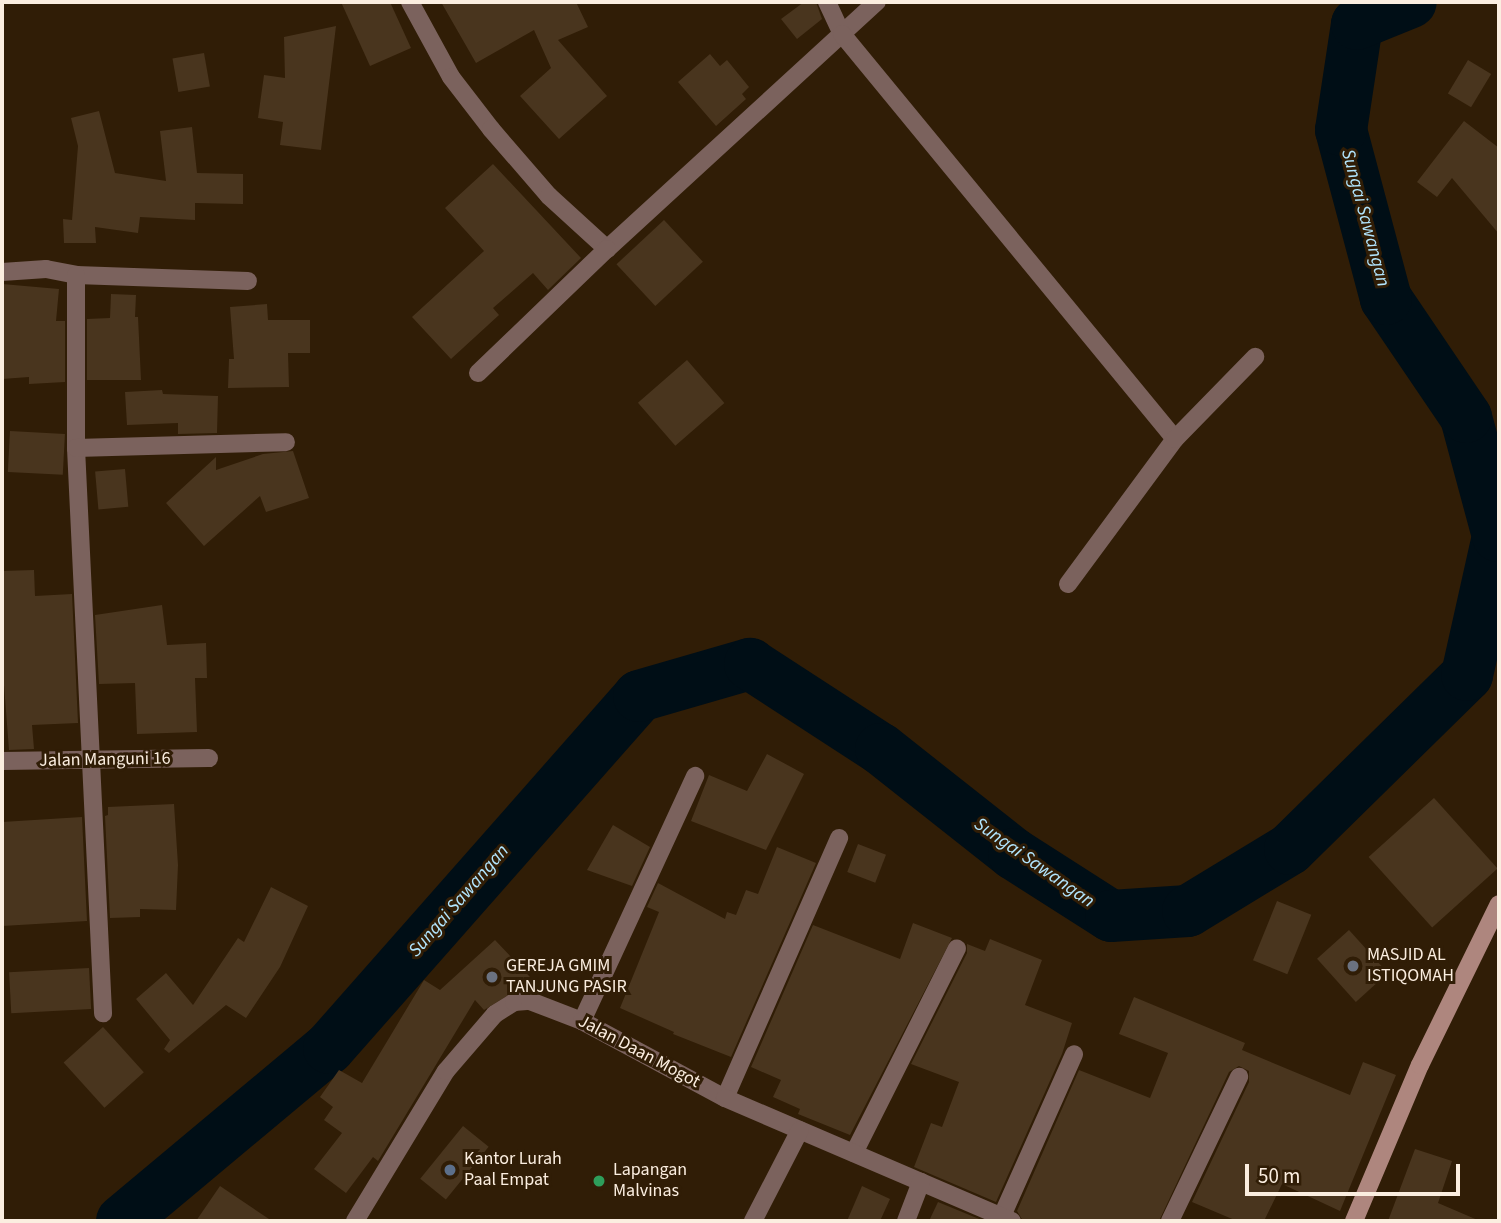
<!DOCTYPE html>
<html>
<head>
<meta charset="utf-8">
<style>
  body { margin:0 }
  #map { position:relative; width:1501px; height:1223px; overflow:hidden; background:#301d06; font-family:"Source Sans 3",sans-serif }
  div>[style] { position:absolute }
  .river>* { height:52px; margin:-26px; padding:0 26px; transform-origin:26px; border-radius:26px; background:#000e16 }
  .building>* { inset:0; background:#49351e; transform-origin:0 0 }
  .minor>* { height:18px; margin:-9px; padding:0 9px; transform-origin:9px; border-radius:9px; background:#7b625d }
  .secondary>* { height:18px; margin:-9px; padding:0 9px; transform-origin:9px; border-radius:9px; background:#ae867e }
  .dots>* { width:19px; height:19px; translate:-50% -50%; box-sizing:border-box; border:4px solid #301d06; border-radius:50% }
  span { translate:-50% -50%; white-space:nowrap; text-align:center; line-height:1.15; -webkit-text-stroke:6px #301d06; paint-order:stroke }
  .street-label { font-size:18px; color:#fbeee0 }
  .poi-label { font-size:18px; color:#fbeee0 }
  .left { translate:0 -50%; text-align:left }
  .water-label { font-size:19px; color:#b2e6ff; font-style:italic }
  .frame { position:absolute; inset:0; border:4px solid #fbeee0; pointer-events:none }
  .scale { position:absolute; left:1245px; top:1164px; width:215px; height:32px; box-sizing:border-box; border:4px solid #fbeee0; border-top:0; padding-left:9px; font-size:21px; line-height:24px; white-space:nowrap; color:#fbeee0; -webkit-text-stroke:5px #301d06; paint-order:stroke }
</style>
</head>
<body>
<div id="map">
  <div class="river">
    <div style="left:122px;top:1221px;width:270px;rotate:-39.9deg"></div>
    <div style="left:329px;top:1048px;width:469px;rotate:-48.6deg"></div>
    <div style="left:639px;top:696px;width:116px;rotate:-16.1deg"></div>
    <div style="left:750px;top:664px;width:156px;rotate:33deg"></div>
    <div style="left:881px;top:749px;width:169px;rotate:38.3deg"></div>
    <div style="left:1014px;top:854px;width:115px;rotate:32.6deg"></div>
    <div style="left:1111px;top:916px;width:77px;rotate:-3.7deg"></div>
    <div style="left:1188px;top:911px;width:119px;rotate:-31.3deg"></div>
    <div style="left:1290px;top:849px;width:248px;rotate:-44.5deg"></div>
    <div style="left:1467px;top:675px;width:142px;rotate:-77.4deg"></div>
    <div style="left:1498px;top:536px;width:123px;rotate:-105.1deg"></div>
    <div style="left:1466px;top:417px;width:143px;rotate:-124.1deg"></div>
    <div style="left:1386px;top:299px;width:175px;rotate:-104.9deg"></div>
    <div style="left:1341px;top:130px;width:107px;rotate:-81.4deg"></div>
    <div style="left:1357px;top:24px;width:58px;rotate:-22.2deg"></div>
  </div>
  <div class="building">
    <div style="clip-path:polygon(341px 2px,390px 2px,411px 48px,370px 66px)"></div>
    <div style="clip-path:polygon(441px 2px,576px 2px,588px 27px,558px 40px,607px 96px,559px 139px,520px 96px,551px 68px,534px 30px,476px 63px)"></div>
    <div style="clip-path:polygon(804px 2px,816px 2px,822px 19px,797px 39px,781px 19px)"></div>
    <div style="clip-path:polygon(336px 26px,321px 150px,280px 145px,283px 122px,258px 118px,264px 75px,285px 78px,284px 37px)"></div>
    <div style="left:204px;top:53px;width:34px;height:32px;rotate:80deg"></div>
    <div style="clip-path:polygon(710px 54px,720px 66px,727px 60px,749px 87px,742px 94px,746px 99px,716px 126px,678px 82px)"></div>
    <div style="left:1468px;top:60px;width:27px;height:39px;rotate:31deg"></div>
    <div style="clip-path:polygon(99px 111px,115px 173px,166px 181px,160px 131px,192px 127px,197px 173px,243px 174px,243px 204px,195px 203px,195px 220px,140px 217px,138px 233px,95px 227px,96px 243px,64px 243px,63px 219px,72px 220px,78px 146px,71px 118px)"></div>
    <div style="clip-path:polygon(1464px 121px,1499px 148px,1499px 234px,1452px 178px,1437px 197px,1417px 182px)"></div>
    <div style="clip-path:polygon(493px 164px,581px 258px,548px 290px,533px 273px,493px 308px,499px 315px,451px 359px,412px 317px,484px 251px,445px 208px)"></div>
    <div style="left:664px;top:220px;width:57px;height:65px;rotate:47deg"></div>
    <div style="clip-path:polygon(2px 284px,59px 289px,56px 321px,65px 321px,65px 382px,29px 384px,29px 377px,2px 379px)"></div>
    <div style="clip-path:polygon(111px 294px,136px 295px,135px 317px,138px 317px,141px 380px,87px 380px,87px 319px,110px 318px)"></div>
    <div style="clip-path:polygon(267px 304px,268px 320px,310px 320px,310px 353px,288px 353px,289px 387px,228px 388px,229px 359px,234px 359px,230px 307px)"></div>
    <div style="left:687px;top:360px;width:57px;height:65px;rotate:49deg"></div>
    <div style="clip-path:polygon(162px 390px,163px 394px,218px 396px,217px 433px,178px 434px,178px 423px,127px 425px,125px 392px)"></div>
    <div style="left:10px;top:431px;width:55px;height:41px;rotate:3deg"></div>
    <div style="clip-path:polygon(293px 451px,309px 498px,266px 512px,260px 496px,204px 546px,166px 503px,216px 457px,216px 470px,263px 454px)"></div>
    <div style="left:125px;top:469px;width:38px;height:30px;rotate:85deg"></div>
    <div style="clip-path:polygon(34px 570px,35px 596px,72px 594px,78px 723px,32px 725px,34px 749px,9px 750px,2px 659px,2px 571px)"></div>
    <div style="clip-path:polygon(162px 605px,167px 645px,206px 643px,207px 678px,195px 678px,197px 732px,137px 734px,135px 683px,99px 684px,95px 615px)"></div>
    <div style="clip-path:polygon(767px 754px,804px 774px,766px 850px,691px 821px,709px 775px,747px 791px)"></div>
    <div style="left:1434px;top:798px;width:95px;height:88px;rotate:48deg"></div>
    <div style="clip-path:polygon(174px 804px,178px 865px,176px 910px,140px 909px,140px 917px,110px 918px,105px 816px,108px 815px,108px 807px)"></div>
    <div style="clip-path:polygon(82px 817px,87px 921px,2px 926px,2px 875px,4px 875px,2px 822px)"></div>
    <div style="clip-path:polygon(613px 825px,650px 847px,632px 886px,587px 870px)"></div>
    <div style="left:858px;top:844px;width:30px;height:30px;rotate:21deg"></div>
    <div style="clip-path:polygon(777px 847px,816px 863px,731px 1057px,673px 1034px,674px 1032px,620px 1008px,659px 912px,647px 907px,658px 883px,725px 919px,727px 912px,736px 915px,746px 890px,758px 894px)"></div>
    <div style="clip-path:polygon(271px 887px,308px 906px,280px 967px,246px 1018px,226px 1005px,169px 1053px,164px 1049px,170px 1040px,136px 999px,166px 973px,193px 1005px,238px 938px,244px 942px)"></div>
    <div style="left:1277px;top:901px;width:37px;height:64px;rotate:22deg"></div>
    <div style="clip-path:polygon(913px 923px,952px 938px,850px 1135px,798px 1114px,800px 1109px,773px 1097px,781px 1080px,751px 1067px,813px 925px,900px 959px)"></div>
    <div style="left:1349px;top:930px;width:58px;height:43px;rotate:48deg"></div>
    <div style="clip-path:polygon(990px 939px,1042px 960px,1025px 1005px,1072px 1023px,1062px 1054px,996px 1202px,914px 1167px,931px 1123px,942px 1127px,959px 1082px,911px 1064px,967px 953px,967px 944px,985px 951px)"></div>
    <div style="clip-path:polygon(495px 940px,530px 977px,515px 991px,484px 1010px,475px 1000px,378px 1161px,373px 1157px,346px 1193px,314px 1169px,342px 1133px,324px 1120px,333px 1107px,320px 1097px,339px 1070px,362px 1083px,424px 980px,440px 990px)"></div>
    <div style="left:89px;top:968px;width:41px;height:80px;rotate:87deg"></div>
    <div style="clip-path:polygon(1134px 997px,1245px 1043px,1242px 1050px,1350px 1095px,1363px 1062px,1396px 1075px,1340px 1211px,1282px 1184px,1264px 1221px,1237px 1221px,1192px 1202px,1249px 1082px,1249px 1071px,1239px 1066px,1229px 1072px,1159px 1221px,1023px 1221px,1017px 1211px,1079px 1070px,1150px 1098px,1168px 1053px,1119px 1034px)"></div>
    <div style="left:103px;top:1027px;width:61px;height:53px;rotate:48deg"></div>
    <div style="left:463px;top:1126px;width:33px;height:68px;rotate:39deg"></div>
    <div style="clip-path:polygon(1415px 1149px,1452px 1161px,1438px 1203px,1480px 1221px,1388px 1221px)"></div>
    <div style="clip-path:polygon(220px 1186px,272px 1221px,196px 1221px)"></div>
    <div style="clip-path:polygon(862px 1186px,890px 1199px,880px 1221px,847px 1221px)"></div>
    <div style="clip-path:polygon(938px 1202px,984px 1221px,929px 1221px)"></div>
  </div>
  <div class="minor">
    <div style="left:410px;top:2px;width:85px;rotate:61.3deg"></div>
    <div style="left:451px;top:77px;width:66px;rotate:52.4deg"></div>
    <div style="left:491px;top:129px;width:89px;rotate:49.1deg"></div>
    <div style="left:549px;top:196px;width:79px;rotate:42.4deg"></div>
    <div style="left:607px;top:249px;width:366px;rotate:-42.5deg"></div>
    <div style="left:827px;top:2px;width:35px;rotate:65deg"></div>
    <div style="left:842px;top:34px;width:524px;rotate:50.57deg"></div>
    <div style="left:2px;top:272px;width:44px;rotate:-3.9deg"></div>
    <div style="left:46px;top:269px;width:31px;rotate:11deg"></div>
    <div style="left:76px;top:275px;width:172px;rotate:2deg"></div>
    <div style="left:76px;top:275px;width:173px;rotate:90deg"></div>
    <div style="left:76px;top:448px;width:566px;rotate:87.26deg"></div>
    <div style="left:478px;top:373px;width:179px;rotate:-43.9deg"></div>
    <div style="left:76px;top:448px;width:210px;rotate:-1.6deg"></div>
    <div style="left:1068px;top:584px;width:180px;rotate:-53.6deg"></div>
    <div style="left:1175px;top:439px;width:115px;rotate:-45.7deg"></div>
    <div style="left:2px;top:761px;width:207px;rotate:-0.8deg"></div>
    <div style="left:582px;top:1021px;width:270px;rotate:-65.2deg"></div>
    <div style="left:725px;top:1098px;width:284px;rotate:-66.3deg"></div>
    <div style="left:854px;top:1153px;width:229px;rotate:-63.3deg"></div>
    <div style="left:1002px;top:1216px;width:177px;rotate:-66deg"></div>
    <div style="left:355px;top:1221px;width:175px;rotate:-58.8deg"></div>
    <div style="left:446px;top:1071px;width:75px;rotate:-49.3deg"></div>
    <div style="left:495px;top:1014px;width:22px;rotate:-32deg"></div>
    <div style="left:514px;top:1002px;width:16px;rotate:-4deg"></div>
    <div style="left:530px;top:1001px;width:56px;rotate:21deg"></div>
    <div style="left:582px;top:1021px;width:162px;rotate:28.3deg"></div>
    <div style="left:725px;top:1098px;width:312px;rotate:23.2deg"></div>
    <div style="left:753px;top:1221px;width:102px;rotate:-62.7deg"></div>
    <div style="left:906px;top:1221px;width:42px;rotate:-69deg"></div>
    <div style="left:1170px;top:1221px;width:160px;rotate:-64.4deg"></div>
  </div>
  <div class="secondary">
    <div style="left:1354px;top:1221px;width:169px;rotate:-67.1deg"></div>
    <div style="left:1420px;top:1065px;width:179px;rotate:-63.9deg"></div>
  </div>
  <div class="dots">
    <div style="left:1353px;top:966px;background:#6b7280"></div>
    <div style="left:492px;top:977px;background:#6b7280"></div>
    <div style="left:450px;top:1170px;background:#5c6f8a"></div>
    <div style="left:599px;top:1181px;background:#2e9e5b"></div>
  </div>
  <div class="street-label">
    <span style="left:105px;top:760px;rotate:-1deg">Jalan Manguni 16</span>
    <span style="left:639px;top:1052px;rotate:28deg">Jalan Daan Mogot</span>
  </div>
  <div class="poi-label">
    <span class="left" style="left:1367px;top:966px">MASJID AL<br>ISTIQOMAH</span>
    <span class="left" style="left:506px;top:977px">GEREJA GMIM<br>TANJUNG PASIR</span>
    <span class="left" style="left:464px;top:1170px">Kantor Lurah<br>Paal Empat</span>
    <span class="left" style="left:613px;top:1181px">Lapangan<br>Malvinas</span>
  </div>
  <div class="water-label">
    <span style="left:1365px;top:218px;rotate:75deg">Sungai Sawangan</span>
    <span style="left:1034px;top:863px;rotate:35deg">Sungai Sawangan</span>
    <span style="left:459px;top:901px;rotate:-49deg">Sungai Sawangan</span>
  </div>
  <div class="frame"></div>
  <div class="scale">50 m</div>
</div>
</body>
</html>
